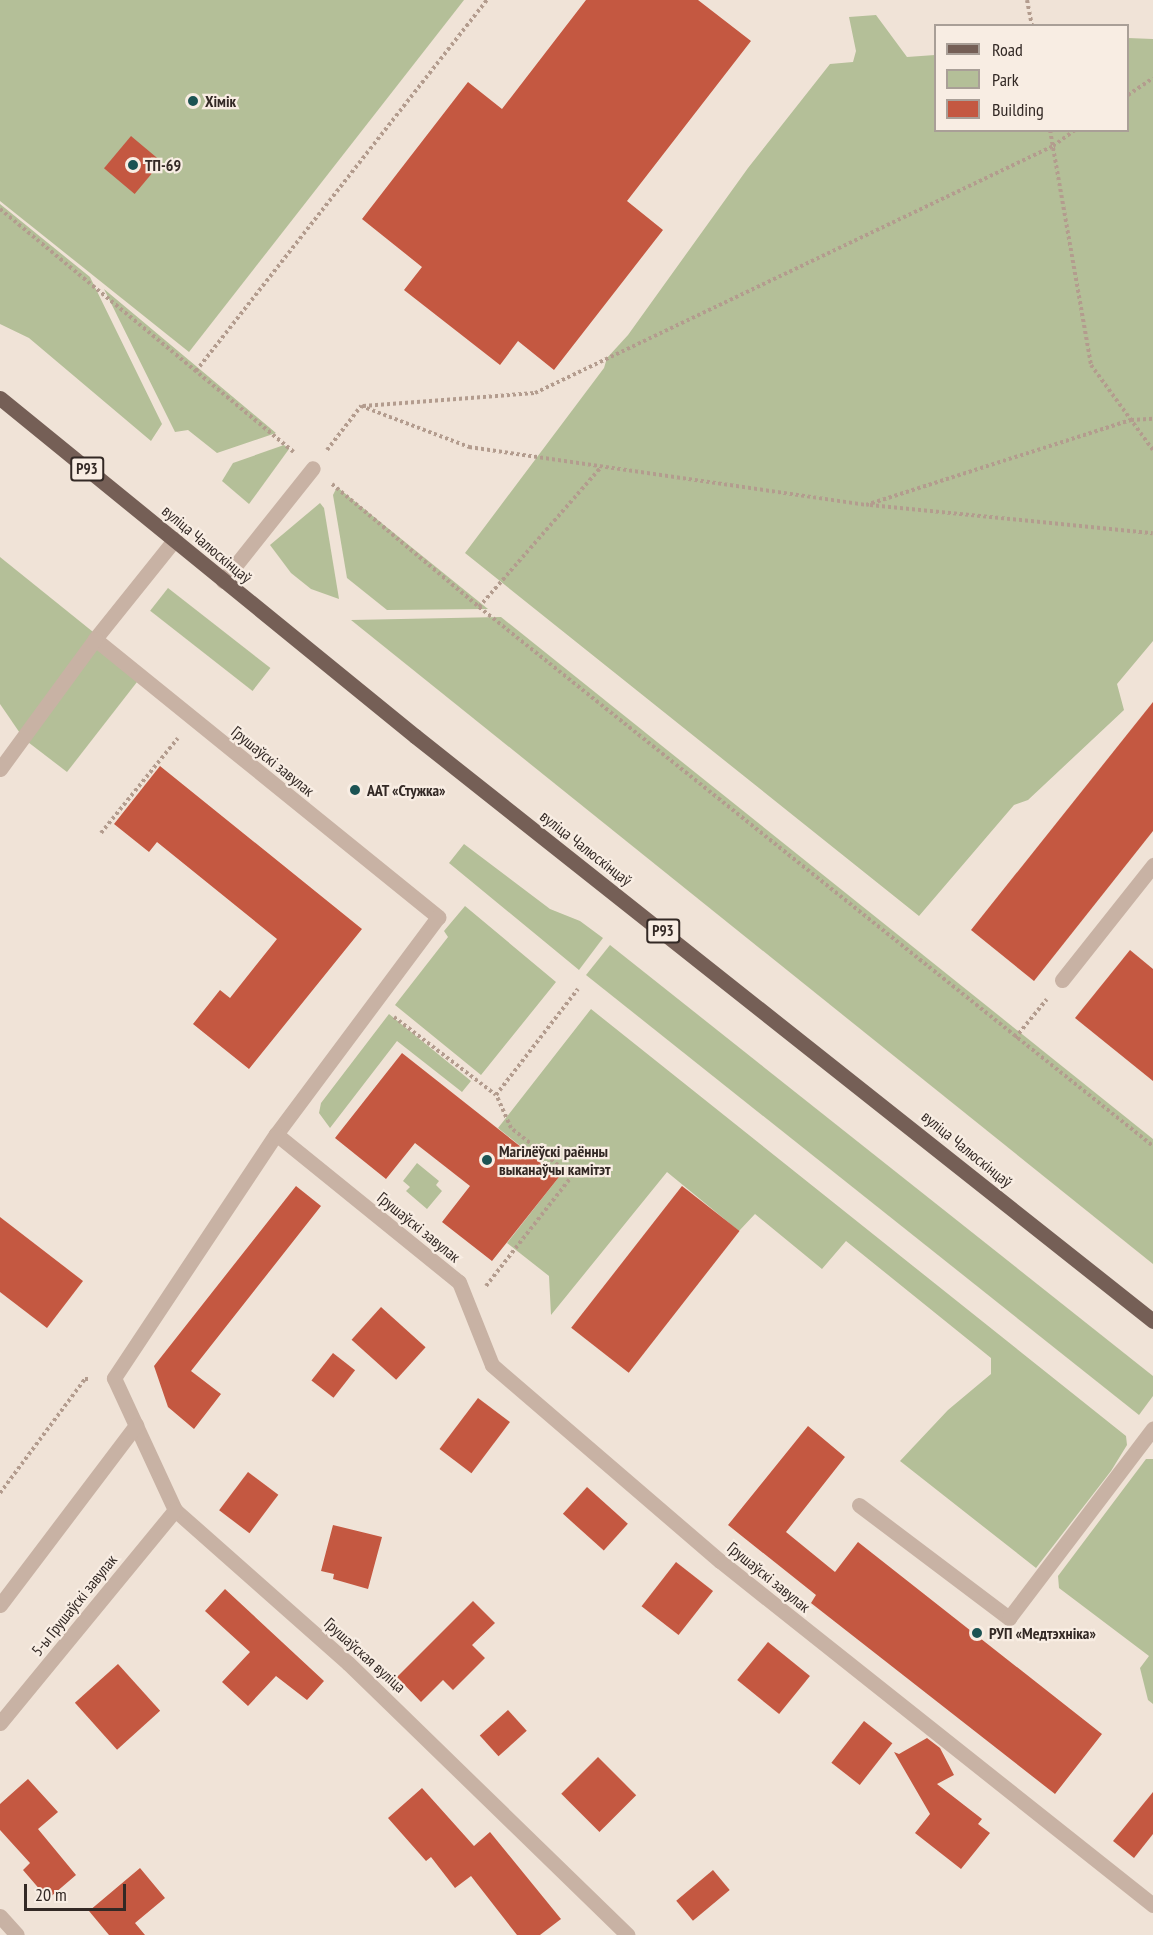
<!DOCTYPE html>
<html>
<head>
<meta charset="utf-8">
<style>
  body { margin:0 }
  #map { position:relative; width:1153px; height:1935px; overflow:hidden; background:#f0e3d7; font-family:"PT Sans Narrow",sans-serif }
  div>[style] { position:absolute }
  .green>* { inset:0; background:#b4bf98; transform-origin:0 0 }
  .building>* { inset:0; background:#c45841; transform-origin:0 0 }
  .path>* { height:4px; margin-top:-2px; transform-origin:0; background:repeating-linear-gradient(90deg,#b39c8e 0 3px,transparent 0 6px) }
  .minor>* { height:15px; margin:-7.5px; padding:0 7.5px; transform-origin:7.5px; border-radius:7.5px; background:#c8b2a4 }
  .major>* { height:15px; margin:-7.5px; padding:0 7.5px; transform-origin:7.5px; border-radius:7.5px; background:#755f56 }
  .dots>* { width:16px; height:16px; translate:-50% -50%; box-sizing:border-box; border:3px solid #f8ede3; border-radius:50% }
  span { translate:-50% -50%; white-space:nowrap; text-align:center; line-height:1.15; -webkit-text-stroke:4.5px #f8ede3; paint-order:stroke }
  .shield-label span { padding:2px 4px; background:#f8ede3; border:2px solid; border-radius:4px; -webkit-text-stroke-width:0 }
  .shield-label { font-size:15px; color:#332925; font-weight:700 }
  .poi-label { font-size:16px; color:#332925; font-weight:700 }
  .left { translate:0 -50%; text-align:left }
  .street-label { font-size:16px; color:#332925 }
  .legend { position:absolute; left:934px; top:24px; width:195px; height:108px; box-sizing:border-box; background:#f8ede3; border:2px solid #a99f97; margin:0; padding:8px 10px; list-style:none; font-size:18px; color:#332925 }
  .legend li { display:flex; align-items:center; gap:12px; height:30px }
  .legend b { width:30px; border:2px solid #a99f97 }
  .scale { position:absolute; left:24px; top:1884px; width:102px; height:27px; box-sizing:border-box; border:3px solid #332925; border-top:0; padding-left:8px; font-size:18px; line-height:21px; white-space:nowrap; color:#332925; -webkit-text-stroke:4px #f8ede3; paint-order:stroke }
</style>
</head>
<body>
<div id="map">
  <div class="green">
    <div style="clip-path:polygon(0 0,464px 0,189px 352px,0 201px)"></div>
    <div style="clip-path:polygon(876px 15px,907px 57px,935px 55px,936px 130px,1128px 130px,1128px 38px,1153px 39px,1153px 641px,1117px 684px,1124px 710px,1028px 800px,1014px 805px,919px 916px,465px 553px,604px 368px,607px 358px,628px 335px,748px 168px,830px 64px,853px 62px,856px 51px,849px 17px)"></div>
    <div style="clip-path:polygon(0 204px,90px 277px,162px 424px,151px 441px,29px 338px,0 324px)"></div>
    <div style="clip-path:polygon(104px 289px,276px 433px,217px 453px,188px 430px,175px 432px)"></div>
    <div style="clip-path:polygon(284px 445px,289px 449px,249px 504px,222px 481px,233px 463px)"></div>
    <div style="clip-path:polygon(337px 487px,488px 609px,387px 610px,347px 578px,333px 495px)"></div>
    <div style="clip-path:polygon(320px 503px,324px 508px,339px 599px,311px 589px,291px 573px,270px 545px)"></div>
    <div style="clip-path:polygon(0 557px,144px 673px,67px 772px,24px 739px,0 704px)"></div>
    <div style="left:168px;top:588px;width:130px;height:29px;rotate:38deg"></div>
    <div style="clip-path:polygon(501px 617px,1153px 1139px,1153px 1264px,351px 620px)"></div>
    <div style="clip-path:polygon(464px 844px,550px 909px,580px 921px,603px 938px,579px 970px,449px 863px)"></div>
    <div style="clip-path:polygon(465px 906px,556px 982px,481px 1075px,395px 1005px,448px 937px,444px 931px)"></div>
    <div style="clip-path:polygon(610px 945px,1153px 1376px,1153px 1396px,1139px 1415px,586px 975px)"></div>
    <div style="clip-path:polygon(591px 1009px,1126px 1436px,1127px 1445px,1111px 1471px,1036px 1568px,900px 1461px,948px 1410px,991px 1374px,991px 1358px,846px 1241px,822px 1269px,755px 1214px,739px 1231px,667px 1172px,551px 1315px,549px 1276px,507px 1243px,559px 1177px,498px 1128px)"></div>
    <div style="clip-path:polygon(389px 1014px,471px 1081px,462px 1092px,397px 1041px,330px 1128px,319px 1113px,321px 1103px)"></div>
    <div style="clip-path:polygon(417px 1163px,439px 1181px,436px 1185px,442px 1191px,427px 1209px,406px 1191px,410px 1187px,403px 1181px)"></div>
    <div style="clip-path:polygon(1146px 1459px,1153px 1459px,1153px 1704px,1148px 1700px,1140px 1668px,1149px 1656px,1059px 1588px,1058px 1576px)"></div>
  </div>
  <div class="building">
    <div style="clip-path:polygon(586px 0,698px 0,751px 41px,627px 201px,663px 230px,554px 370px,518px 341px,500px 365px,404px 290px,422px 267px,362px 219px,468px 82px,502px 109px)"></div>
    <div style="left:131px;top:136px;width:40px;height:42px;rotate:40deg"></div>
    <div style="clip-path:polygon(1153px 702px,1153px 831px,1034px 981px,971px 930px)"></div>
    <div style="clip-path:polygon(160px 766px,362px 929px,249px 1069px,193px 1024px,220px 990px,230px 998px,277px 939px,157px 842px,149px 852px,114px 824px)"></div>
    <div style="clip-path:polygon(1130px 950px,1153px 969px,1153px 1081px,1075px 1018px)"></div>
    <div style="clip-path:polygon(402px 1053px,559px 1177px,492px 1261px,442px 1222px,470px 1186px,415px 1143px,386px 1179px,335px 1138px)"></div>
    <div style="clip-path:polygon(296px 1186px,321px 1206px,191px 1371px,221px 1394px,194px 1429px,168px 1407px,154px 1366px)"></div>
    <div style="left:682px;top:1186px;width:73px;height:180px;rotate:38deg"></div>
    <div style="clip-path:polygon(0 1217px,83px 1281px,47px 1328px,0 1292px)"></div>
    <div style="left:381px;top:1307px;width:60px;height:44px;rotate:42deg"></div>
    <div style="left:333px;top:1353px;width:28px;height:35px;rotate:38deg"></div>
    <div style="left:478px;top:1398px;width:40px;height:64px;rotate:37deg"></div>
    <div style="clip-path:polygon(808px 1426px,845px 1457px,786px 1532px,835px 1572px,858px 1542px,1102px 1734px,1055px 1794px,811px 1603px,816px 1595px,728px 1525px)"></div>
    <div style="left:248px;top:1472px;width:38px;height:48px;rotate:37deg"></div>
    <div style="left:587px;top:1487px;width:55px;height:36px;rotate:42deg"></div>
    <div style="clip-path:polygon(333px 1525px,382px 1537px,368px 1589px,333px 1579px,334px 1574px,321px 1571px)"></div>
    <div style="left:676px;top:1562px;width:47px;height:56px;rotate:38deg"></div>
    <div style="clip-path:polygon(225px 1589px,324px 1681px,307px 1700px,276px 1676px,248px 1706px,222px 1682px,250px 1652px,205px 1611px)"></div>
    <div style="clip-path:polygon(473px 1601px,495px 1623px,472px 1645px,485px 1658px,453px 1690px,443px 1680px,421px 1702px,397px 1677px)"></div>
    <div style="left:768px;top:1642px;width:54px;height:49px;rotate:39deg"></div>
    <div style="left:118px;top:1664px;width:63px;height:58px;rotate:48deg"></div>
    <div style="left:508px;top:1710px;width:28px;height:38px;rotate:48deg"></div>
    <div style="left:864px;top:1721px;width:36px;height:53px;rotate:38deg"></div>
    <div style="clip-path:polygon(927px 1738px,940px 1748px,954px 1775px,937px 1784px,982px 1819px,978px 1824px,990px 1833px,961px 1869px,915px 1833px,930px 1814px,894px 1752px,899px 1754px)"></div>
    <div style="left:598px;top:1757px;width:54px;height:52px;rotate:45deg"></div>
    <div style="clip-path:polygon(28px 1779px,58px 1812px,38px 1829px,76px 1875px,48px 1899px,23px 1870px,30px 1863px,0 1830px,0 1804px)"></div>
    <div style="clip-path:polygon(422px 1788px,474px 1846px,490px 1832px,561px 1919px,540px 1935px,517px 1935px,471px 1876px,455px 1888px,431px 1857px,426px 1861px,388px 1818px)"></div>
    <div style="clip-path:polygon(1153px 1792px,1153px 1834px,1134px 1858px,1113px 1841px)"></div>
    <div style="clip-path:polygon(140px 1868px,165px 1898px,135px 1923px,145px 1935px,109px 1935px,89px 1911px)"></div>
    <div style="left:713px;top:1870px;width:26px;height:48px;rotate:50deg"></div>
  </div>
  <div class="path">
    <div style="left:1027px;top:0;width:26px;rotate:79deg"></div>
    <div style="left:1128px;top:95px;width:30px;rotate:-34deg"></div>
    <div style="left:1050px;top:130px;width:239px;rotate:80.1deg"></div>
    <div style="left:1091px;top:365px;width:105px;rotate:53.9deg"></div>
    <div style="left:0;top:209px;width:381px;rotate:39.6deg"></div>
    <div style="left:196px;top:371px;width:472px;rotate:-51.9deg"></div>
    <div style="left:363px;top:406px;width:172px;rotate:-4.3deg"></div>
    <div style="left:535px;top:393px;width:574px;rotate:-25.49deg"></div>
    <div style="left:1053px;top:146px;width:27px;rotate:-36deg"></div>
    <div style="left:327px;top:450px;width:56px;rotate:-52.3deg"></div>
    <div style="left:361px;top:406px;width:116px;rotate:20.8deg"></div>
    <div style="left:469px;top:447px;width:401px;rotate:8.3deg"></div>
    <div style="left:866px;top:505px;width:278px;rotate:-17.8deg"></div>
    <div style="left:1131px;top:420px;width:22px;rotate:-3deg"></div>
    <div style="left:332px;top:484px;width:192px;rotate:39.9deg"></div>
    <div style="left:479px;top:607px;width:863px;rotate:38.65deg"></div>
    <div style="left:870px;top:505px;width:284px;rotate:5.7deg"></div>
    <div style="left:479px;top:607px;width:186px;rotate:-48.9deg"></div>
    <div style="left:101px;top:833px;width:122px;rotate:-51deg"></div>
    <div style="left:394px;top:1017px;width:128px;rotate:37.4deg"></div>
    <div style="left:496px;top:1095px;width:134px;rotate:-52.3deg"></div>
    <div style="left:1015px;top:1038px;width:50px;rotate:-50.6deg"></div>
    <div style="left:486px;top:1286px;width:140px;rotate:-52deg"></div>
    <div style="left:572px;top:1176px;width:78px;rotate:-141.8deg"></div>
    <div style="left:511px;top:1128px;width:36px;rotate:-114deg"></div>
    <div style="left:0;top:1493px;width:142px;rotate:-53.3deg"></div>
    <div style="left:85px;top:1379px;width:5px"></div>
  </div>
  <div class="minor">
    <div style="left:175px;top:539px;width:128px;rotate:128.7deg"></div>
    <div style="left:95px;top:639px;width:442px;rotate:39deg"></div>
    <div style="left:438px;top:917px;width:271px;rotate:126.7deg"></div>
    <div style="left:276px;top:1134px;width:293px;rotate:123.6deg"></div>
    <div style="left:114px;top:1378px;width:145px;rotate:65.2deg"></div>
    <div style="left:175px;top:1510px;width:231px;rotate:41.5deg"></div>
    <div style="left:348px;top:1663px;width:390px;rotate:44.2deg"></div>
    <div style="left:223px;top:581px;width:144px;rotate:-51.5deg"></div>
    <div style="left:0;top:769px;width:161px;rotate:-53.8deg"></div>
    <div style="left:1062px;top:980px;width:147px;rotate:-51.6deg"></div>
    <div style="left:276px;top:1134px;width:235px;rotate:39deg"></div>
    <div style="left:459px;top:1282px;width:89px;rotate:68.3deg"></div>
    <div style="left:492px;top:1365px;width:301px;rotate:40.7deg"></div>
    <div style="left:720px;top:1561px;width:553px;rotate:38.47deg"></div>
    <div style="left:859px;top:1505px;width:188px;rotate:37deg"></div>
    <div style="left:1009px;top:1618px;width:238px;rotate:-52.8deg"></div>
    <div style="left:0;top:1605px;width:226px;rotate:-52.9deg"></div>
    <div style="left:0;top:1723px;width:276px;rotate:-50.6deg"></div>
    <div style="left:0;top:1916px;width:25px;rotate:48deg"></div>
  </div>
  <div class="major">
    <div style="left:0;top:398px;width:535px;rotate:39.16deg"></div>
    <div style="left:415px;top:736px;width:942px;rotate:38.4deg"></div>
  </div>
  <div class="dots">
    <div style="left:193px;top:101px;background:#1c5353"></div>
    <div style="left:133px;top:165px;background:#1c5353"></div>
    <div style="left:355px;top:790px;background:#1c5353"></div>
    <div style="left:487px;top:1160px;background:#1c5353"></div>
    <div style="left:977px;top:1633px;background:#1c5353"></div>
  </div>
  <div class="shield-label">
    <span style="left:87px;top:469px">Р93</span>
    <span style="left:663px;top:931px">Р93</span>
  </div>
  <div class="poi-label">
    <span class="left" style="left:205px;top:101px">Хімік</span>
    <span class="left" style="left:145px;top:165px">ТП-69</span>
    <span class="left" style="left:367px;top:790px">ААТ «Стужка»</span>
    <span class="left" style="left:499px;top:1160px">Магілёўскі раённы<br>выканаўчы камітэт</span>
    <span class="left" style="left:989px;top:1633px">РУП «Медтэхніка»</span>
  </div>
  <div class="street-label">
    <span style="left:207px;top:544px;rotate:40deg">вуліца Чалюскінцаў</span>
    <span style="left:273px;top:761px;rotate:39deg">Грушаўскі завулак</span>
    <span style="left:586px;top:848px;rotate:38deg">вуліца Чалюскінцаў</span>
    <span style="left:967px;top:1149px;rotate:39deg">вуліца Чалюскінцаў</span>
    <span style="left:419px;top:1227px;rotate:39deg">Грушаўскі завулак</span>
    <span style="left:769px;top:1577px;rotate:39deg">Грушаўскі завулак</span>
    <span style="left:74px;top:1605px;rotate:-51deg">5-ы Грушаўскі завулак</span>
    <span style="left:365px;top:1655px;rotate:42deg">Грушаўская вуліца</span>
  </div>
  <ul class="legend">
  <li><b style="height:8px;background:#755f56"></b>Road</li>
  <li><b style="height:16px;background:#b4bf98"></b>Park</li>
  <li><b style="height:16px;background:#c45841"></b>Building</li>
  </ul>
  <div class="scale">20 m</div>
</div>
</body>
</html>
